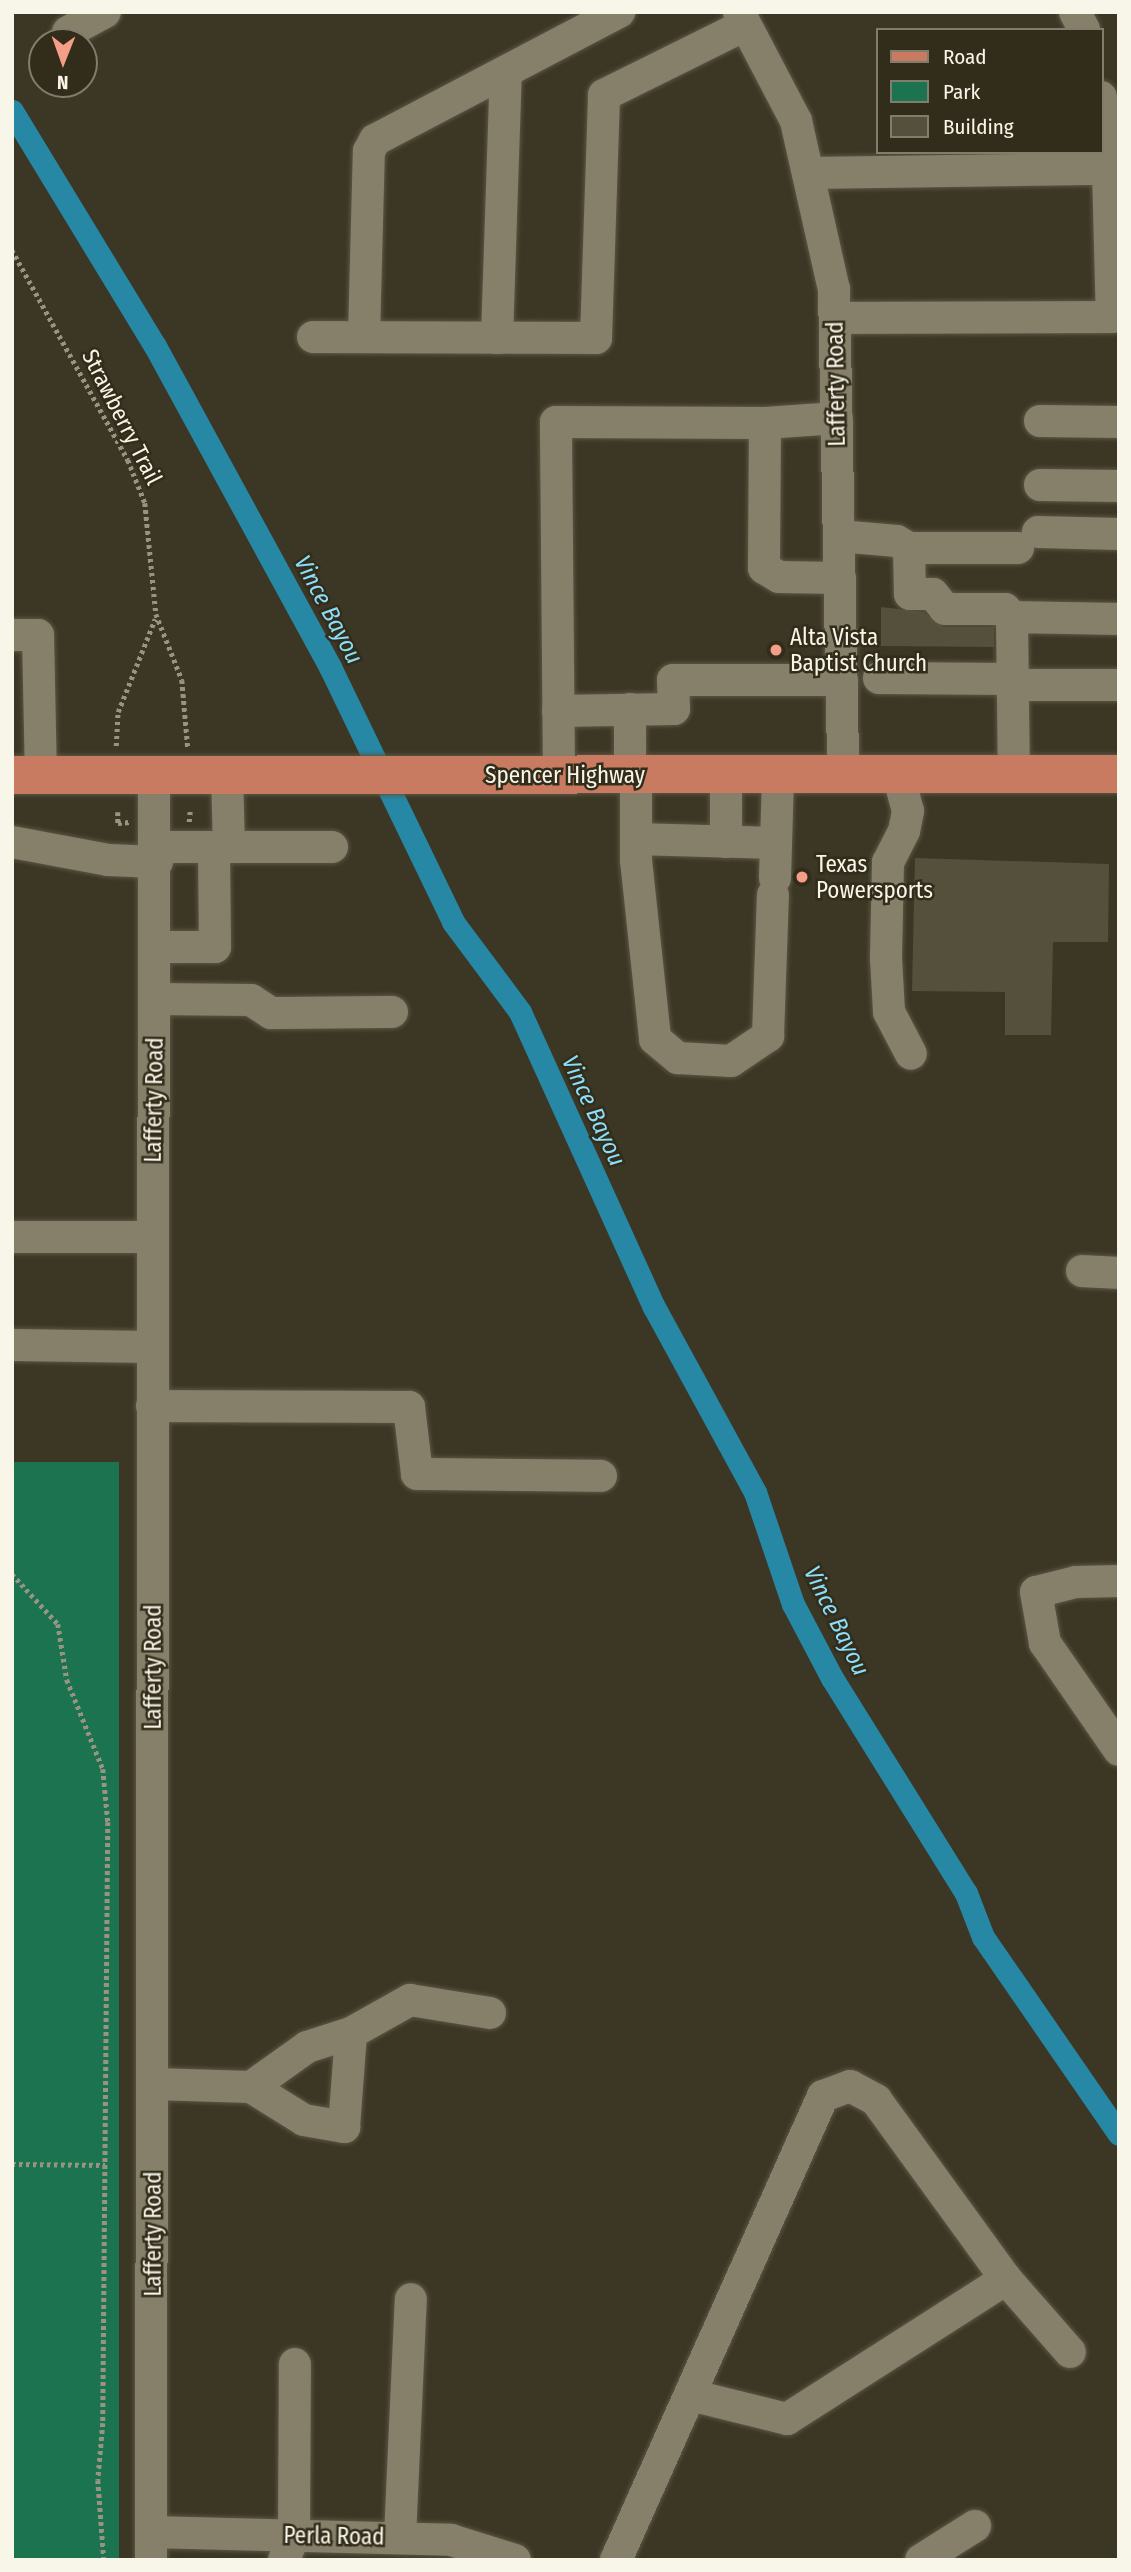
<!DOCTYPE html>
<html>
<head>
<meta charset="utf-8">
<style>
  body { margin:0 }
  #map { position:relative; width:1131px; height:2572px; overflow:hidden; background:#3c3724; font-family:"Fira Sans Condensed",sans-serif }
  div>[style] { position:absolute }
  .green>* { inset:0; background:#1b7350; transform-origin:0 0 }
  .canal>* { height:23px; margin:-11.5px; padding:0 11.5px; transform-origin:11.5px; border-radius:11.5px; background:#2688a5 }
  .building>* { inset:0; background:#55503c }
  .path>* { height:4.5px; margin-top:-2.25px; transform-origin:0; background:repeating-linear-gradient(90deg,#989484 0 3.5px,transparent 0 7px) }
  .roads { filter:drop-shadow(0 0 2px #5a5645) drop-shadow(0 0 2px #5a5645) }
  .minor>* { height:32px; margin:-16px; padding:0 16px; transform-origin:16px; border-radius:16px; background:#86806b }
  .major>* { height:38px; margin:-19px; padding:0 19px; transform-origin:19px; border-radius:19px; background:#c87b60 }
  .dots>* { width:19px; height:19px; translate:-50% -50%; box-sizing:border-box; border:4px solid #322d1a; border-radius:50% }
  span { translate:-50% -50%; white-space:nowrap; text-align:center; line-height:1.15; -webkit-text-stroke:5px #322d1a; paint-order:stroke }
  .street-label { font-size:23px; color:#f8f5e9 }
  .poi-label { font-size:23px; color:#f8f5e9 }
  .left { translate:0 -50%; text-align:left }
  .water-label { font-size:24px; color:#8bdffc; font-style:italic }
  .frame { position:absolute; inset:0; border:14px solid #f8f5e9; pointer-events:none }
  .legend { position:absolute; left:876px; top:28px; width:228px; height:126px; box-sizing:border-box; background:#322d1a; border:2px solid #817d6d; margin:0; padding:9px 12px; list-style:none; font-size:21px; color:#f8f5e9 }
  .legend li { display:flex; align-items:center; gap:14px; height:35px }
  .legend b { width:35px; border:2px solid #817d6d }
  .north { position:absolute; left:28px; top:28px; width:70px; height:70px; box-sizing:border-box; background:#322d1a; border:2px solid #817d6d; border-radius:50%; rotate:181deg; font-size:19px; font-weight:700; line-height:28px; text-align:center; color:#f8f5e9 }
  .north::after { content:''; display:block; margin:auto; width:24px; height:32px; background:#f49e87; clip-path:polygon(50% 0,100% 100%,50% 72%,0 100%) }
</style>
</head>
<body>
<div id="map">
  <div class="green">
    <div style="left:119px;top:1462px;width:1098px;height:107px;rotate:90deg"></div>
  </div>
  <div class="canal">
    <div style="left:12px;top:111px;width:275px;rotate:58.7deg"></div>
    <div style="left:155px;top:346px;width:366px;rotate:61.4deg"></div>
    <div style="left:330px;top:667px;width:283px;rotate:64.2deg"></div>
    <div style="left:453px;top:922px;width:112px;rotate:53.3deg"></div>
    <div style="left:520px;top:1012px;width:324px;rotate:65.6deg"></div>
    <div style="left:654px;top:1307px;width:211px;rotate:61.4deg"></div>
    <div style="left:755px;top:1492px;width:118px;rotate:71.3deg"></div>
    <div style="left:793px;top:1604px;width:84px;rotate:62.2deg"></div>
    <div style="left:832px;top:1678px;width:253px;rotate:58.1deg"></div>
    <div style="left:966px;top:1893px;width:47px;rotate:68.9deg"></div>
    <div style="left:983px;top:1937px;width:239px;rotate:55.4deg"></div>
  </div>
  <div class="building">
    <div style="clip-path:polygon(881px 607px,924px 612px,944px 627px,994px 627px,994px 647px,881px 646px)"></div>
    <div style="clip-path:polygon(915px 858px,1109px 864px,1108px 942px,1053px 942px,1051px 1035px,1005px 1035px,1005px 992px,912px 991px)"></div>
  </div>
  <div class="path">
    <div style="left:12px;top:250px;width:240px;rotate:61.1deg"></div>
    <div style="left:128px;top:460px;width:46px;rotate:68.4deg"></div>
    <div style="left:145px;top:503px;width:112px;rotate:84.3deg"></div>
    <div style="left:156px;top:614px;width:71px;rotate:68.5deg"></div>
    <div style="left:182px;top:680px;width:68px;rotate:85deg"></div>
    <div style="left:116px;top:746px;width:34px;rotate:-87deg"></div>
    <div style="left:118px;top:712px;width:100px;rotate:-68.3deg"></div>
    <div style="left:118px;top:812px;width:11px;rotate:90deg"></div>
    <div style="left:118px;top:823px;width:12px;rotate:-5deg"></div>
    <div style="left:189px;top:822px;width:11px;rotate:-85deg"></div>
    <div style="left:12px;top:1574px;width:68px;rotate:47.4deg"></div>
    <div style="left:58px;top:1624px;width:57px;rotate:80.9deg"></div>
    <div style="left:67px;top:1680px;width:96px;rotate:68deg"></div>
    <div style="left:103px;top:1769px;width:53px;rotate:84.6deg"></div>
    <div style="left:108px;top:1822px;width:601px;rotate:90.48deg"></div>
    <div style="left:103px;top:2423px;width:57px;rotate:95deg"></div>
    <div style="left:98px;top:2480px;width:80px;rotate:85.7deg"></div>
    <div style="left:12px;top:2164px;width:93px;rotate:0.6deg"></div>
  </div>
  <div class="roads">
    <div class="minor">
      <div style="left:739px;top:12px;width:123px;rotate:62.4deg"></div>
      <div style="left:796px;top:121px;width:172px;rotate:77.3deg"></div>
      <div style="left:834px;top:289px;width:485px;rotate:88.9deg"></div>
      <div style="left:1075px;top:12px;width:20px;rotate:63deg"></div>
      <div style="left:68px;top:32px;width:42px;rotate:-28.4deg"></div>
      <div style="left:1101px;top:97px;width:72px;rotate:84.4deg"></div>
      <div style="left:808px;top:173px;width:300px;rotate:-0.8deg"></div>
      <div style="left:1108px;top:169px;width:148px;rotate:88.5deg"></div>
      <div style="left:1112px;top:317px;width:277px;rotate:179.8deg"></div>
      <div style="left:313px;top:337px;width:283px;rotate:0.2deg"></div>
      <div style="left:596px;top:338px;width:243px;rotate:-88.1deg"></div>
      <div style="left:604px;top:95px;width:157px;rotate:-26.4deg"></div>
      <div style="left:364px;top:337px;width:186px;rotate:-88.5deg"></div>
      <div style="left:369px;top:151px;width:13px;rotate:-61deg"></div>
      <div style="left:375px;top:140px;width:276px;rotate:-27.7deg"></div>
      <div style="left:497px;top:338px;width:266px;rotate:-88.1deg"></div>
      <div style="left:1040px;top:421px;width:79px;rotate:0.7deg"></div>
      <div style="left:765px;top:423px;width:145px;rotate:90.4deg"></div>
      <div style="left:764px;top:568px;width:17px;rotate:31deg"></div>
      <div style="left:779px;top:577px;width:61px;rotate:0.9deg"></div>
      <div style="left:1040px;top:485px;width:79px;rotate:0.7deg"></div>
      <div style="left:1038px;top:532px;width:81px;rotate:1.4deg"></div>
      <div style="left:839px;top:536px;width:58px;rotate:4.9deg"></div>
      <div style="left:897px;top:541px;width:14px;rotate:30deg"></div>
      <div style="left:909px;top:548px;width:46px;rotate:88.8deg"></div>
      <div style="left:910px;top:594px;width:23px"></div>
      <div style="left:933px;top:594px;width:19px;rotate:51deg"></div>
      <div style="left:945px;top:609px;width:60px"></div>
      <div style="left:1005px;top:609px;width:11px;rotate:49deg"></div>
      <div style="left:1012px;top:617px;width:157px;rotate:89.3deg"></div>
      <div style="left:909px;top:548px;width:109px"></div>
      <div style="left:1012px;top:617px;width:107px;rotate:1.1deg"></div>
      <div style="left:12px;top:635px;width:26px"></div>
      <div style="left:38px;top:635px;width:140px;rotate:88.8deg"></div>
      <div style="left:879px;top:678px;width:134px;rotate:0.4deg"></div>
      <div style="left:1013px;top:685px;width:106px"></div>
      <div style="left:630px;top:709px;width:65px;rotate:90deg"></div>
      <div style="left:558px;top:711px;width:116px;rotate:-1deg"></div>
      <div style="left:674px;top:709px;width:29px;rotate:-92deg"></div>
      <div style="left:673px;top:680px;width:169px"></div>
      <div style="left:898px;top:774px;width:38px;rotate:75deg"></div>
      <div style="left:908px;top:811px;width:20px;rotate:101deg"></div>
      <div style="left:904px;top:831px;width:35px;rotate:117deg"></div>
      <div style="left:888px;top:862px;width:96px;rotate:91.2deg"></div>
      <div style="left:886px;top:958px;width:54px;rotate:86.8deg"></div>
      <div style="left:889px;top:1012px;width:47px;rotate:62.4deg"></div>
      <div style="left:227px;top:775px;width:72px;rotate:88.4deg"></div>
      <div style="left:559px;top:775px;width:353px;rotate:-90.5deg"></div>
      <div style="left:556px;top:422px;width:209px;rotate:0.3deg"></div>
      <div style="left:765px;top:423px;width:72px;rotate:-4deg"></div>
      <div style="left:636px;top:775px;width:85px;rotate:90deg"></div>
      <div style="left:636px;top:860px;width:180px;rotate:83.9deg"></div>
      <div style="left:655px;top:1039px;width:30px;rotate:40deg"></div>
      <div style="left:678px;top:1058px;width:53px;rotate:3.2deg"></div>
      <div style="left:731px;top:1061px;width:45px;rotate:-34deg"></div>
      <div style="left:768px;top:1036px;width:141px;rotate:-88deg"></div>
      <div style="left:636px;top:839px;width:140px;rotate:1.6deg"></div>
      <div style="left:12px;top:842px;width:98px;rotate:10.6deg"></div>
      <div style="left:108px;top:860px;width:49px;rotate:2.3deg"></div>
      <div style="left:726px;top:842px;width:68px;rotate:-90deg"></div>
      <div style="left:157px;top:847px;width:175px"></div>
      <div style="left:775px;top:878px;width:104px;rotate:-88.3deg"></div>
      <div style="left:156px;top:947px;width:59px"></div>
      <div style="left:215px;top:947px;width:100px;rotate:-90.6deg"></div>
      <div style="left:155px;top:999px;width:96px;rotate:0.6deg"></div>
      <div style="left:251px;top:1000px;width:24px;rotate:33deg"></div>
      <div style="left:271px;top:1013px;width:121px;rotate:-0.5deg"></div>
      <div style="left:12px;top:1237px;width:141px"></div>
      <div style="left:1082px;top:1271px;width:37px;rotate:3deg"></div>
      <div style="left:12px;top:1345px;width:140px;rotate:0.8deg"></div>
      <div style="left:152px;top:1406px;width:257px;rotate:0.2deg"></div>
      <div style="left:409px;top:1407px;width:67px;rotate:83.2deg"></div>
      <div style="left:417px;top:1474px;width:184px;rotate:0.6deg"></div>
      <div style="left:1119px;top:1581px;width:43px;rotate:178.7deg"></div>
      <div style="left:1076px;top:1582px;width:41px;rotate:166deg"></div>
      <div style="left:1036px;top:1592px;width:52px;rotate:80deg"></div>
      <div style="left:1045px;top:1643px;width:130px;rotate:55.3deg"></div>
      <div style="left:154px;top:2084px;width:97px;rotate:1.8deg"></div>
      <div style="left:251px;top:2087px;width:69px;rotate:-35.5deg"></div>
      <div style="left:307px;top:2047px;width:46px;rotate:-17.7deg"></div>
      <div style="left:351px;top:2033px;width:68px;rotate:-29.2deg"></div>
      <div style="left:410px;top:2000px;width:81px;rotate:9.2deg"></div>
      <div style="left:251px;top:2087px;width:62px;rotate:31.9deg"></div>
      <div style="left:304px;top:2120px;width:41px;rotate:9.9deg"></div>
      <div style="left:344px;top:2127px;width:94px;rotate:-85.7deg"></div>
      <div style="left:690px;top:2395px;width:100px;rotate:13.9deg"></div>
      <div style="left:787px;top:2419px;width:260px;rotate:-32.6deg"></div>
      <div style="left:151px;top:2532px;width:300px;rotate:1.5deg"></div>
      <div style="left:451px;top:2540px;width:67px;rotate:17.4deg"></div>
      <div style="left:400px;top:2537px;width:238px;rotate:-87.4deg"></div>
      <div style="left:151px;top:2560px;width:1785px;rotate:-89.9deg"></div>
      <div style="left:284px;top:2560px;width:27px;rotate:-68deg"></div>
      <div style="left:294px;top:2535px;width:171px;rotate:-89.7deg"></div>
      <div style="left:616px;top:2560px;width:508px;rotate:-65.96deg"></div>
      <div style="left:823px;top:2096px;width:29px;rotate:-20deg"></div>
      <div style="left:850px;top:2086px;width:30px;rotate:28deg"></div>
      <div style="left:876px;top:2100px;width:221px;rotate:54deg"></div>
      <div style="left:1006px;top:2279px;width:97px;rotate:48.8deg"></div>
      <div style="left:921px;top:2560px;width:64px;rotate:-32.2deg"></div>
    </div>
    <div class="major">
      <div style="left:12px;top:775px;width:1107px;rotate:-0.05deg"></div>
    </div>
  </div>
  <div class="dots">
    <div style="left:776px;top:650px;background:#f49e87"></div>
    <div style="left:802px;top:877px;background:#f49e87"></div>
  </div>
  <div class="street-label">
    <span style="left:836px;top:384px;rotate:-91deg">Lafferty Road</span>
    <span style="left:122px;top:417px;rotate:63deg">Strawberry Trail</span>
    <span style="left:565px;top:775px">Spencer Highway</span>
    <span style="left:154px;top:1100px;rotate:-89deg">Lafferty Road</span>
    <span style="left:153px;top:1667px;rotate:-90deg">Lafferty Road</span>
    <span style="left:153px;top:2234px;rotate:-90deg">Lafferty Road</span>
    <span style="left:334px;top:2536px;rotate:1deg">Perla Road</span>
  </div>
  <div class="poi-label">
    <span class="left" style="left:790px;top:650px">Alta Vista<br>Baptist Church</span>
    <span class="left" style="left:816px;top:877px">Texas<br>Powersports</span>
  </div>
  <div class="water-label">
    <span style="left:328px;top:610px;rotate:62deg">Vince Bayou</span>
    <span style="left:593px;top:1111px;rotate:65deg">Vince Bayou</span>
    <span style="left:836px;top:1621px;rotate:64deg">Vince Bayou</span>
  </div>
  <div class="frame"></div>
  <ul class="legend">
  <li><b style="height:9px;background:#c87b60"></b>Road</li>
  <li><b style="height:19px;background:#1b7350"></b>Park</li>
  <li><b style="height:19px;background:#55503c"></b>Building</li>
  </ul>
  <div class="north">N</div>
</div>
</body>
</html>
